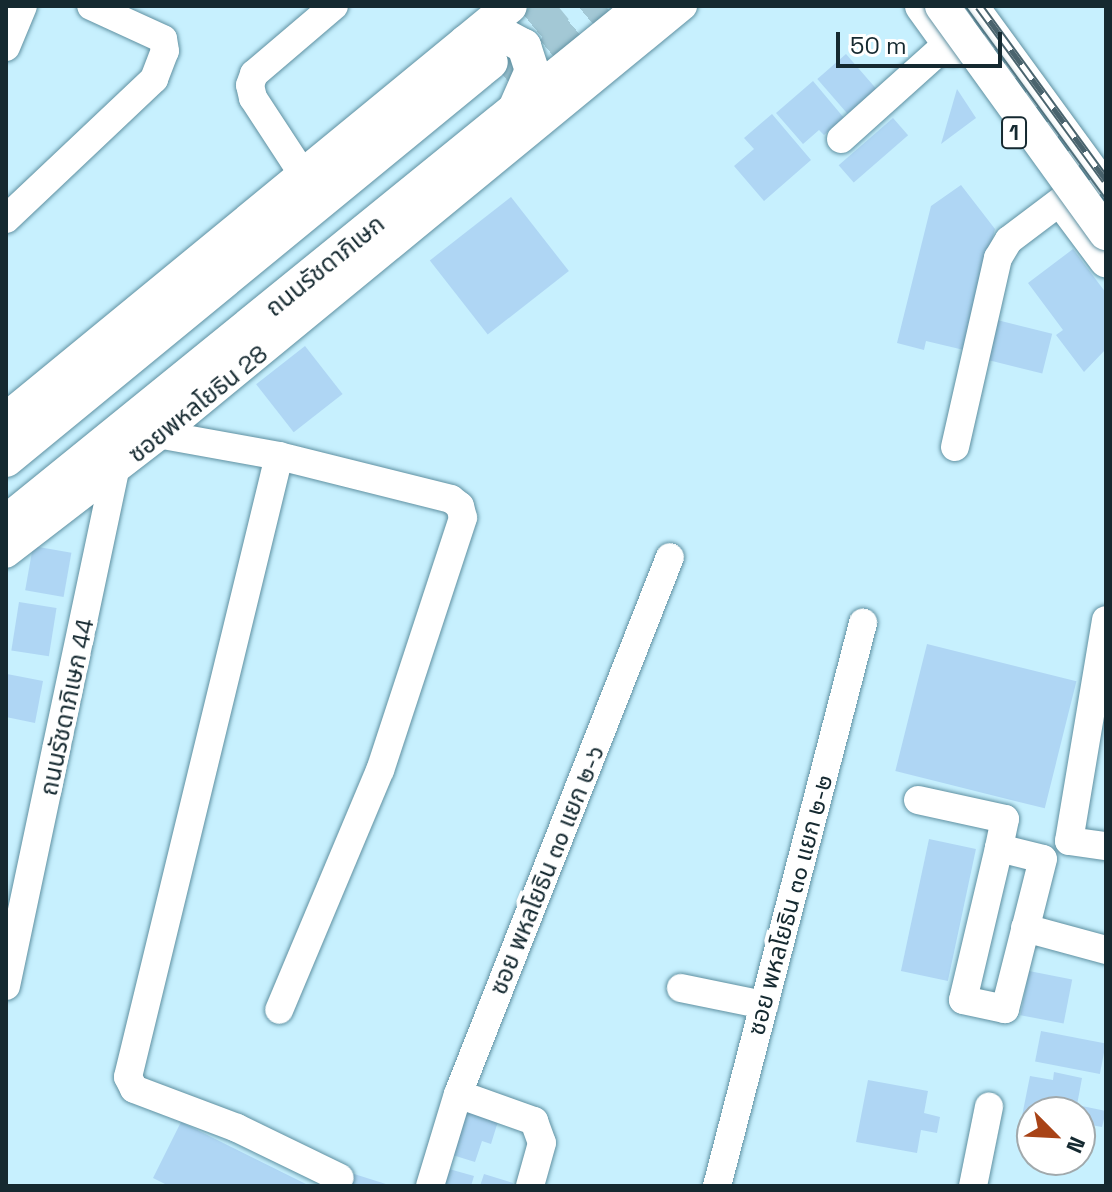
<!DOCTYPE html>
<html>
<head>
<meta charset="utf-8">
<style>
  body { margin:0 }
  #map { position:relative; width:1112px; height:1192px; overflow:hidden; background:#c7f0fe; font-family:"Space Grotesk","Noto Sans Thai",sans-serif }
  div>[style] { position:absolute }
  .building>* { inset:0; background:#afd6f4; transform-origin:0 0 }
  .major-tunnel>* { height:34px; margin-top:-17px; transform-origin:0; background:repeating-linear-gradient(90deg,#a3c8d5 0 34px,transparent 0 51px) }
  .roads { filter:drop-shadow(0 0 2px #5f90a1) drop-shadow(0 0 2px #5f90a1) }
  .minor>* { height:28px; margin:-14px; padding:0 14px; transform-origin:14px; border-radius:14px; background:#fff }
  .major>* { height:34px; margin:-17px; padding:0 17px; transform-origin:17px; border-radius:17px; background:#fff }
  .rail>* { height:9px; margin-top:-4.5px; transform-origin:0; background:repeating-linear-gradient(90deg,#fff 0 18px,#4a646e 0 36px); box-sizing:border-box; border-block:2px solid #4a646e }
  .bridges { filter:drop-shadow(0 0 2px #5f90a1) drop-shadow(0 0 2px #5f90a1) }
  .major-bridge>* { height:34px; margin:-17px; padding:0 17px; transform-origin:17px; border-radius:17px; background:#fff }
  span { translate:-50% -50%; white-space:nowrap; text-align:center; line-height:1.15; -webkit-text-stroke:8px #fff; paint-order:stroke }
  .shield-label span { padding:2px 6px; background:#fff; border:2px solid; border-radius:6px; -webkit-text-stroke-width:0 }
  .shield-label { font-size:22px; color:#152930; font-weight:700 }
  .street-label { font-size:24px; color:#152930 }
  .frame { position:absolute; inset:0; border:8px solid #152930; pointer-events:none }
  .north { position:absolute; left:1016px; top:1096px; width:80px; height:80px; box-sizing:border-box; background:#fff; border:2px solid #a1a9ac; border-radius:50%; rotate:114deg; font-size:22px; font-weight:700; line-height:32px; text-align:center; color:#152930 }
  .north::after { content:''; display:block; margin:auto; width:28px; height:36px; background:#a84317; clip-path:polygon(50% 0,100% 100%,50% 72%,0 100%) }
  .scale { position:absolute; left:836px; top:32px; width:166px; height:36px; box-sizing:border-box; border:4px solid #152930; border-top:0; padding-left:10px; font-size:24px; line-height:28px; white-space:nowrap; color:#152930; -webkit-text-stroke:6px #fff; paint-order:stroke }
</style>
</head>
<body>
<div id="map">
  <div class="building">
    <div style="left:846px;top:54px;width:46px;height:38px;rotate:49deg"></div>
    <div style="clip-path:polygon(813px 81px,844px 118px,824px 135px,819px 130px,803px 144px,776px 113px)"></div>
    <div style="clip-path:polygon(957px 89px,976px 118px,941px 144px)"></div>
    <div style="clip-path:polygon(772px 114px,811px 160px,764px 201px,734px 166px,754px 149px,744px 138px)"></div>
    <div style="left:893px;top:118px;width:23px;height:72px;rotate:49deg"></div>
    <div style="clip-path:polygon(961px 185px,995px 229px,964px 350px,926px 341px,924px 350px,897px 343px,931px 206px)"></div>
    <div style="left:511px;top:197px;width:94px;height:103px;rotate:52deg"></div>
    <div style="clip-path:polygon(1073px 249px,1106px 293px,1106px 349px,1084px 372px,1056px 335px,1063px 330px,1028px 283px)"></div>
    <div style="left:993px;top:319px;width:61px;height:41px;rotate:14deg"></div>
    <div style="left:305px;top:346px;width:61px;height:62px;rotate:52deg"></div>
    <div style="left:33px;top:546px;width:39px;height:45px;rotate:10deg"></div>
    <div style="left:19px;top:602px;width:38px;height:49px;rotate:9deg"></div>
    <div style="left:927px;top:644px;width:154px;height:131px;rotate:14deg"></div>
    <div style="clip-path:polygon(7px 674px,43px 681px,35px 723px,6px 717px)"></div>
    <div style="left:929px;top:839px;width:48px;height:135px;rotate:12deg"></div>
    <div style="left:1029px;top:971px;width:44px;height:45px;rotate:11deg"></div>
    <div style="left:1041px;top:1031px;width:66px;height:31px;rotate:11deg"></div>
    <div style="clip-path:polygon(1054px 1072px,1082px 1078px,1077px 1105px,1106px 1111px,1102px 1127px,1080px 1123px,1080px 1112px,1032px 1112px,1032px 1123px,1021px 1121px,1030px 1076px,1053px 1080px)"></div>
    <div style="clip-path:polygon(868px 1080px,928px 1091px,924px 1113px,940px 1117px,937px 1133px,921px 1130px,917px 1153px,856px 1142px)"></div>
    <div style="clip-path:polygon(461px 1103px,500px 1115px,491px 1144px,482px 1141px,475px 1162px,446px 1153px)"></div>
    <div style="clip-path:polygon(181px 1122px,310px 1186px,169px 1186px,153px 1178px)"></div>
    <div style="clip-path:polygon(449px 1169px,474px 1176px,471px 1186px,444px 1186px)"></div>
    <div style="clip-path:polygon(351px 1173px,389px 1185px,389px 1186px,347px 1186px)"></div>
    <div style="clip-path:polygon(484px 1174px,513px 1183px,512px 1186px,480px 1186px)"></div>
  </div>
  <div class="major-tunnel">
    <div style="left:494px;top:59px;width:83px;rotate:-39.6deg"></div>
    <div style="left:512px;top:86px;width:123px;rotate:-40.4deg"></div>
  </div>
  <div class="roads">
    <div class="minor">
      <div style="left:6px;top:47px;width:44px;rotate:-67.5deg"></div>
      <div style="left:841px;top:139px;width:144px;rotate:-41.9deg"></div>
      <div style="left:304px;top:176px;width:93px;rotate:-123.2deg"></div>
      <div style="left:253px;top:98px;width:13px;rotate:-103deg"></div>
      <div style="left:250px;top:85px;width:12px;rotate:-70deg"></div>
      <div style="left:254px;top:74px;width:105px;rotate:-40.4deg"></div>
      <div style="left:6px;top:219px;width:204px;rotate:-43.4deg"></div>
      <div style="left:154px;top:79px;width:30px;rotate:-69deg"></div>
      <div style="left:165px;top:51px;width:12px;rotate:-99deg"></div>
      <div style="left:163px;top:39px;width:79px;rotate:-155.4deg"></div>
      <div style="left:955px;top:447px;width:194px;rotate:-77.2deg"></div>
      <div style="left:998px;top:258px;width:21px;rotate:-59deg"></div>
      <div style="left:1009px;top:240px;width:66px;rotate:-37deg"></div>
      <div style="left:279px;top:456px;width:639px;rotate:103.67deg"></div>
      <div style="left:128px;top:1077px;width:13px;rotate:63deg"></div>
      <div style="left:134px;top:1089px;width:110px;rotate:20.7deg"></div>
      <div style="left:237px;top:1128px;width:114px;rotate:25.9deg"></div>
      <div style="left:6px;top:554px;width:198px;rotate:-37.6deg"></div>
      <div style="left:163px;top:433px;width:673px;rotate:-39.39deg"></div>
      <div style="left:1106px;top:620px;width:224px;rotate:99.5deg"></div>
      <div style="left:1069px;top:841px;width:37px;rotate:8deg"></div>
      <div style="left:918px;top:800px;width:89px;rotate:12.3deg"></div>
      <div style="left:1005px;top:819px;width:30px;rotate:102deg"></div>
      <div style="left:999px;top:848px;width:45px;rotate:14deg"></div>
      <div style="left:1043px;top:859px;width:155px;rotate:104.2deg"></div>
      <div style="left:1005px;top:1009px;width:43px;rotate:-167.9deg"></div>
      <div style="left:963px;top:1000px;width:156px;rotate:-76.7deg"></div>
      <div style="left:1025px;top:928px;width:84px;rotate:15.2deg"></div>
      <div style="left:6px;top:986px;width:570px;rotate:-78.06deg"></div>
      <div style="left:124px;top:428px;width:158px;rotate:10.2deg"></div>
      <div style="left:279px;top:456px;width:177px;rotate:14deg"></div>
      <div style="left:451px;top:499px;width:11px;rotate:38deg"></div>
      <div style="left:460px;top:506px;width:12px;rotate:76deg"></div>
      <div style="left:463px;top:518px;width:265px;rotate:108.2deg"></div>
      <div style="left:380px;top:770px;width:260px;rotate:112.8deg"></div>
      <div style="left:681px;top:988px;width:85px;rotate:11.6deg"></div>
      <div style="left:458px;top:1094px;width:81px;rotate:19.6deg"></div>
      <div style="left:534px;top:1121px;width:23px;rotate:70deg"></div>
      <div style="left:542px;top:1143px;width:45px;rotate:105.6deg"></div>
      <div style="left:430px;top:1186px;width:96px;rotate:-73.1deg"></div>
      <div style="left:458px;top:1094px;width:577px;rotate:-68.46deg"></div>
      <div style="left:717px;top:1186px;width:582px;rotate:-75.46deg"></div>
      <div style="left:973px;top:1186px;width:81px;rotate:-78.6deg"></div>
    </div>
    <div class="major">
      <div style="left:922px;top:6px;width:53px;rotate:54.2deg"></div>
      <div style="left:971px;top:6px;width:229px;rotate:53.9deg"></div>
      <div style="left:466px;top:42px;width:38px;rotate:-11deg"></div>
      <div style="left:503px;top:35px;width:24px;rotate:28deg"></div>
      <div style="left:524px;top:46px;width:25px;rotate:72deg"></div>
      <div style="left:532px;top:70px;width:43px;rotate:113.6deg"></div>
      <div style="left:1068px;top:209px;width:64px;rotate:53.3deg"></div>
      <div style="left:6px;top:420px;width:652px;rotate:-39.4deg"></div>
      <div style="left:6px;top:460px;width:627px;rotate:-39.37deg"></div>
      <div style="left:6px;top:522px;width:819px;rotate:-39.05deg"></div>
    </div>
  </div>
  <div class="rail">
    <div style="left:961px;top:6px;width:246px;rotate:53.9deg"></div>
    <div style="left:979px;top:6px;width:215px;rotate:53.9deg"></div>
  </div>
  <div class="bridges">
    <div class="major-bridge">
      <div style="left:942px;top:6px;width:280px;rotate:54.2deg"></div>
    </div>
  </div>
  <div class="shield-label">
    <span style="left:1014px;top:133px">1</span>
  </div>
  <div class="street-label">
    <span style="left:325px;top:266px;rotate:-39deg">ถนนรัชดาภิเษก</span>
    <span style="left:198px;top:404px;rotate:-39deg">ซอยพหลโยธิน 28</span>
    <span style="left:67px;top:707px;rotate:-78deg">ถนนรัชดาภิเษก 44</span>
    <span style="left:547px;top:870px;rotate:-68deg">ซอย พหลโยธิน ๓๐ แยก ๒-๖</span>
    <span style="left:790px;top:905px;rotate:-75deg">ซอย พหลโยธิน ๓๐ แยก ๒-๒</span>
  </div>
  <div class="frame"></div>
  <div class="north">N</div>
  <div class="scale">50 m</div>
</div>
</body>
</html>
